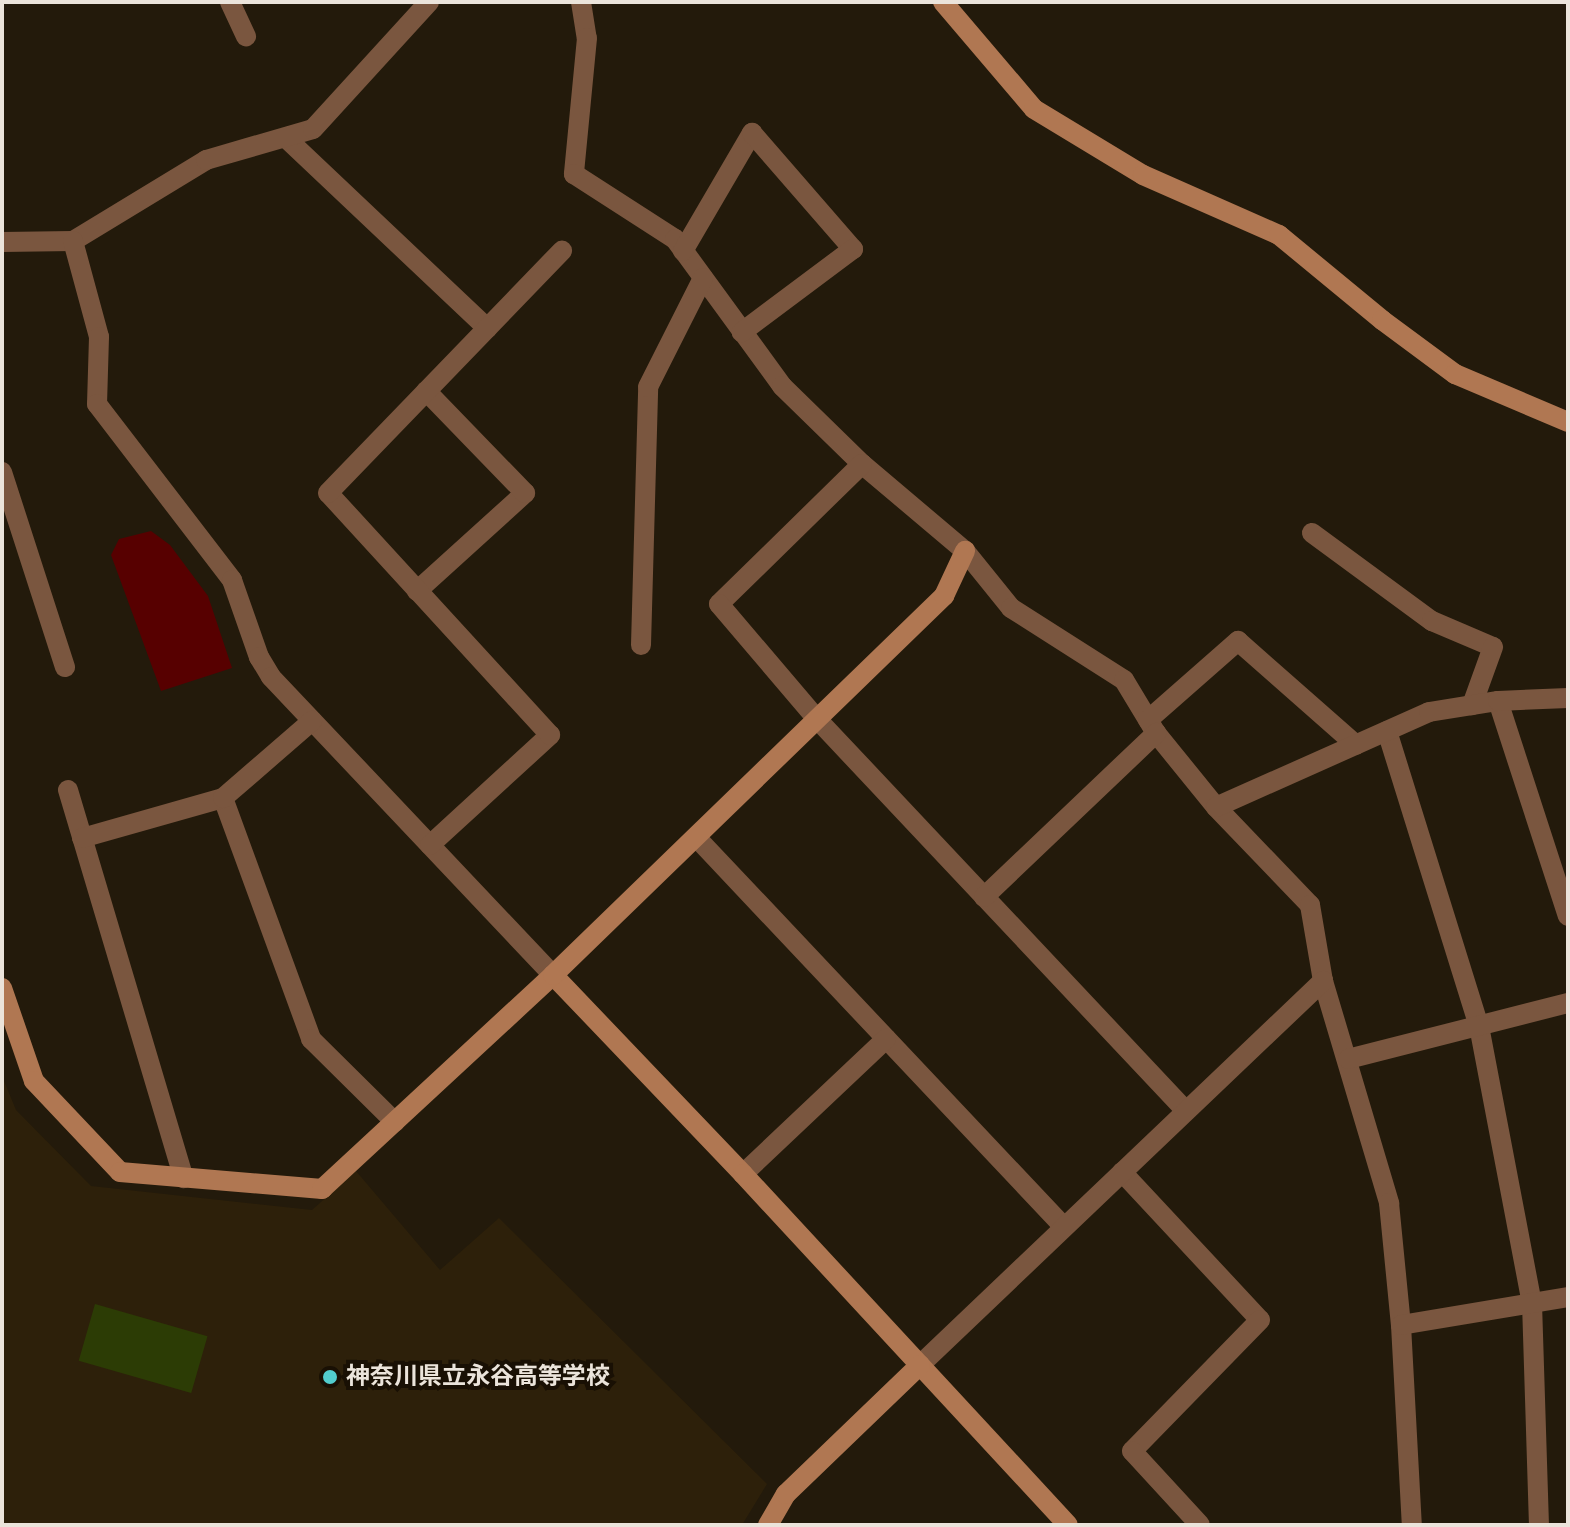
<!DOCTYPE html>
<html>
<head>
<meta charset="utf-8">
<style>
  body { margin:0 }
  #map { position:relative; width:1570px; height:1527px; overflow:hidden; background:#231a0b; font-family:Signika,"Noto Sans JP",sans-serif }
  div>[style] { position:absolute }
  .built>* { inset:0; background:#2d200a }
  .green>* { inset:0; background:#570000 }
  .water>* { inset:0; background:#2c3c05; transform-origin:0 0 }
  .street>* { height:20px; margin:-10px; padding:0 10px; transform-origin:10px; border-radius:10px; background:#7a563f }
  .secondary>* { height:20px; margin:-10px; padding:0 10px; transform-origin:10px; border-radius:10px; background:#b07752 }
  .dots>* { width:22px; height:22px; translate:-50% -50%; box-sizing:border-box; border:4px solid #191004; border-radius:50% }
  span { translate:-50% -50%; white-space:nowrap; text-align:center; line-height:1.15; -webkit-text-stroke:8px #191004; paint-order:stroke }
  .poi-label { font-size:24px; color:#ebe4db; font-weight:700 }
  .left { translate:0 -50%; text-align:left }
  .frame { position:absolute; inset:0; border:4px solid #ebe4db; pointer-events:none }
</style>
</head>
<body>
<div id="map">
  <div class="built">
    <div style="clip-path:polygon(2px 1076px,16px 1110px,91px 1186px,312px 1210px,356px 1171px,440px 1270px,499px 1218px,767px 1484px,742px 1525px,2px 1525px)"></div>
  </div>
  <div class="green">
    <div style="clip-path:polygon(151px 531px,170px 545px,208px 596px,232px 668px,161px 691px,111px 555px,119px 539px)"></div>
  </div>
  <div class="water">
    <div style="left:95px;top:1304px;width:117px;height:59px;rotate:16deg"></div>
  </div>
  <div class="street">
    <div style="left:230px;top:2px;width:38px;rotate:65deg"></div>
    <div style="left:581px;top:2px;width:36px;rotate:81deg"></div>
    <div style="left:587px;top:38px;width:137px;rotate:95.5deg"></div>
    <div style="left:574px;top:174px;width:120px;rotate:32.8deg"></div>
    <div style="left:675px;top:239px;width:182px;rotate:53.9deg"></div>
    <div style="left:782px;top:386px;width:112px;rotate:44.3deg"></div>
    <div style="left:862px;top:464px;width:135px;rotate:40.2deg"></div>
    <div style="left:965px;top:551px;width:73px;rotate:51.1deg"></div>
    <div style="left:1011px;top:608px;width:134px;rotate:32.5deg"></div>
    <div style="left:1124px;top:680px;width:62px;rotate:58.9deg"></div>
    <div style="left:1156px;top:733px;width:95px;rotate:51deg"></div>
    <div style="left:1216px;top:807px;width:136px;rotate:46.2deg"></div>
    <div style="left:1310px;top:905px;width:77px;rotate:80.3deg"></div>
    <div style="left:1323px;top:981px;width:232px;rotate:73.4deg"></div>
    <div style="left:1389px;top:1203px;width:123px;rotate:84.4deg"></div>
    <div style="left:1401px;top:1325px;width:200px;rotate:86.9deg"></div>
    <div style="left:286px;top:138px;width:277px;rotate:43.4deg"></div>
    <div style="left:73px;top:241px;width:156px;rotate:-31.3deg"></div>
    <div style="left:206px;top:160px;width:111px;rotate:-16.2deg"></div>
    <div style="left:313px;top:129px;width:172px;rotate:-47.6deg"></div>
    <div style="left:2px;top:242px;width:71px;rotate:-0.8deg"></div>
    <div style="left:73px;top:241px;width:99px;rotate:74.8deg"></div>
    <div style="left:99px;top:337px;width:67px;rotate:91.7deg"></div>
    <div style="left:97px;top:404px;width:222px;rotate:52.5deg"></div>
    <div style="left:232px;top:580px;width:82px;rotate:70.7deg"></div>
    <div style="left:259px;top:657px;width:23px;rotate:59deg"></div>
    <div style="left:271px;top:677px;width:410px;rotate:46.6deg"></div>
    <div style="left:683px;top:251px;width:137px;rotate:-59.7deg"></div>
    <div style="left:752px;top:133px;width:154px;rotate:49deg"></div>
    <div style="left:853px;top:249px;width:139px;rotate:143.2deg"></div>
    <div style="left:862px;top:464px;width:200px;rotate:135.6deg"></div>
    <div style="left:719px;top:604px;width:151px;rotate:49.6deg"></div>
    <div style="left:817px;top:719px;width:538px;rotate:46.73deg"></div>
    <div style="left:2px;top:472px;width:205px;rotate:72.1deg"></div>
    <div style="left:1312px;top:533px;width:149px;rotate:36.3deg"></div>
    <div style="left:1432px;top:621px;width:66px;rotate:23.1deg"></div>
    <div style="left:1493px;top:647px;width:62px;rotate:109.9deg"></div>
    <div style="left:417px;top:591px;width:146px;rotate:-42.2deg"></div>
    <div style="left:525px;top:493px;width:142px;rotate:-134.1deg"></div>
    <div style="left:641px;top:645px;width:258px;rotate:-88.4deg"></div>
    <div style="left:648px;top:387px;width:122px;rotate:-63.2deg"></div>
    <div style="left:1498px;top:701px;width:226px;rotate:72deg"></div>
    <div style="left:1148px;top:720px;width:120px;rotate:-41.3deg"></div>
    <div style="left:1238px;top:641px;width:157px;rotate:41.4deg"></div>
    <div style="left:1387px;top:731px;width:309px;rotate:72.7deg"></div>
    <div style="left:1479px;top:1026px;width:282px;rotate:79.2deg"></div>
    <div style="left:1532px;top:1303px;width:222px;rotate:88.2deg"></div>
    <div style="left:68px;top:790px;width:405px;rotate:73.4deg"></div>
    <div style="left:223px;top:798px;width:257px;rotate:69.9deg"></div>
    <div style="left:311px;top:1039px;width:118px;rotate:44.7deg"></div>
    <div style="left:1216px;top:807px;width:233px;rotate:-24deg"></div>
    <div style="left:1429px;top:712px;width:70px;rotate:-9.1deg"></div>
    <div style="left:1498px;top:701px;width:70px;rotate:-2.5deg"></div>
    <div style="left:696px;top:837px;width:536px;rotate:46.66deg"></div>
    <div style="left:82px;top:838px;width:147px;rotate:-15.8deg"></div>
    <div style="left:223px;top:798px;width:118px;rotate:-40.9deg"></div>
    <div style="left:430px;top:845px;width:163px;rotate:-42.5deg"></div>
    <div style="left:550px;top:735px;width:328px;rotate:-132.5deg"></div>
    <div style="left:328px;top:493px;width:337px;rotate:-46deg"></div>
    <div style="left:984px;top:897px;width:238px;rotate:-43.6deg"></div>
    <div style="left:1348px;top:1059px;width:227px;rotate:-14.3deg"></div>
    <div style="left:1122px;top:1172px;width:202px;rotate:47deg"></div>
    <div style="left:1260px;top:1320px;width:183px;rotate:134.3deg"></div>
    <div style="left:1132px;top:1451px;width:100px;rotate:47.4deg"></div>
    <div style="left:743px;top:1174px;width:197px;rotate:-43.4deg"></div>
    <div style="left:1401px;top:1325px;width:169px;rotate:-9.5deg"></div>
    <div style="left:920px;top:1365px;width:557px;rotate:-43.62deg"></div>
  </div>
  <div class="secondary">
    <div style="left:943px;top:2px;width:140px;rotate:49.6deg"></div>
    <div style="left:1034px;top:109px;width:127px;rotate:31.2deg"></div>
    <div style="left:1143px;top:175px;width:149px;rotate:23.8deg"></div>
    <div style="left:1279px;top:235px;width:134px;rotate:39.5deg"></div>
    <div style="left:1382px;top:320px;width:91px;rotate:36.5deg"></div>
    <div style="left:1455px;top:374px;width:123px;rotate:23deg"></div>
    <div style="left:553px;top:975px;width:275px;rotate:46.3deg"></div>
    <div style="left:743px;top:1174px;width:478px;rotate:47.2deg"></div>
    <div style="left:2px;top:988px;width:98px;rotate:71deg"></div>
    <div style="left:34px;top:1081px;width:125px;rotate:46.6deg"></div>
    <div style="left:120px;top:1172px;width:203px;rotate:4.8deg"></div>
    <div style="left:322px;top:1189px;width:315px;rotate:-42.8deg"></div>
    <div style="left:553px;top:975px;width:545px;rotate:-44.11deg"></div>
    <div style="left:944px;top:596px;width:50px;rotate:-65deg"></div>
    <div style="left:768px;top:1525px;width:36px;rotate:-60deg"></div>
    <div style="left:786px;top:1494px;width:186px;rotate:-43.9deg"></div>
  </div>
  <div class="dots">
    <div style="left:330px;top:1377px;background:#52cdce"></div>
  </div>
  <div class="poi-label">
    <span class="left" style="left:346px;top:1377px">神奈川県立永谷高等学校</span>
  </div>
  <div class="frame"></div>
</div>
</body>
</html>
